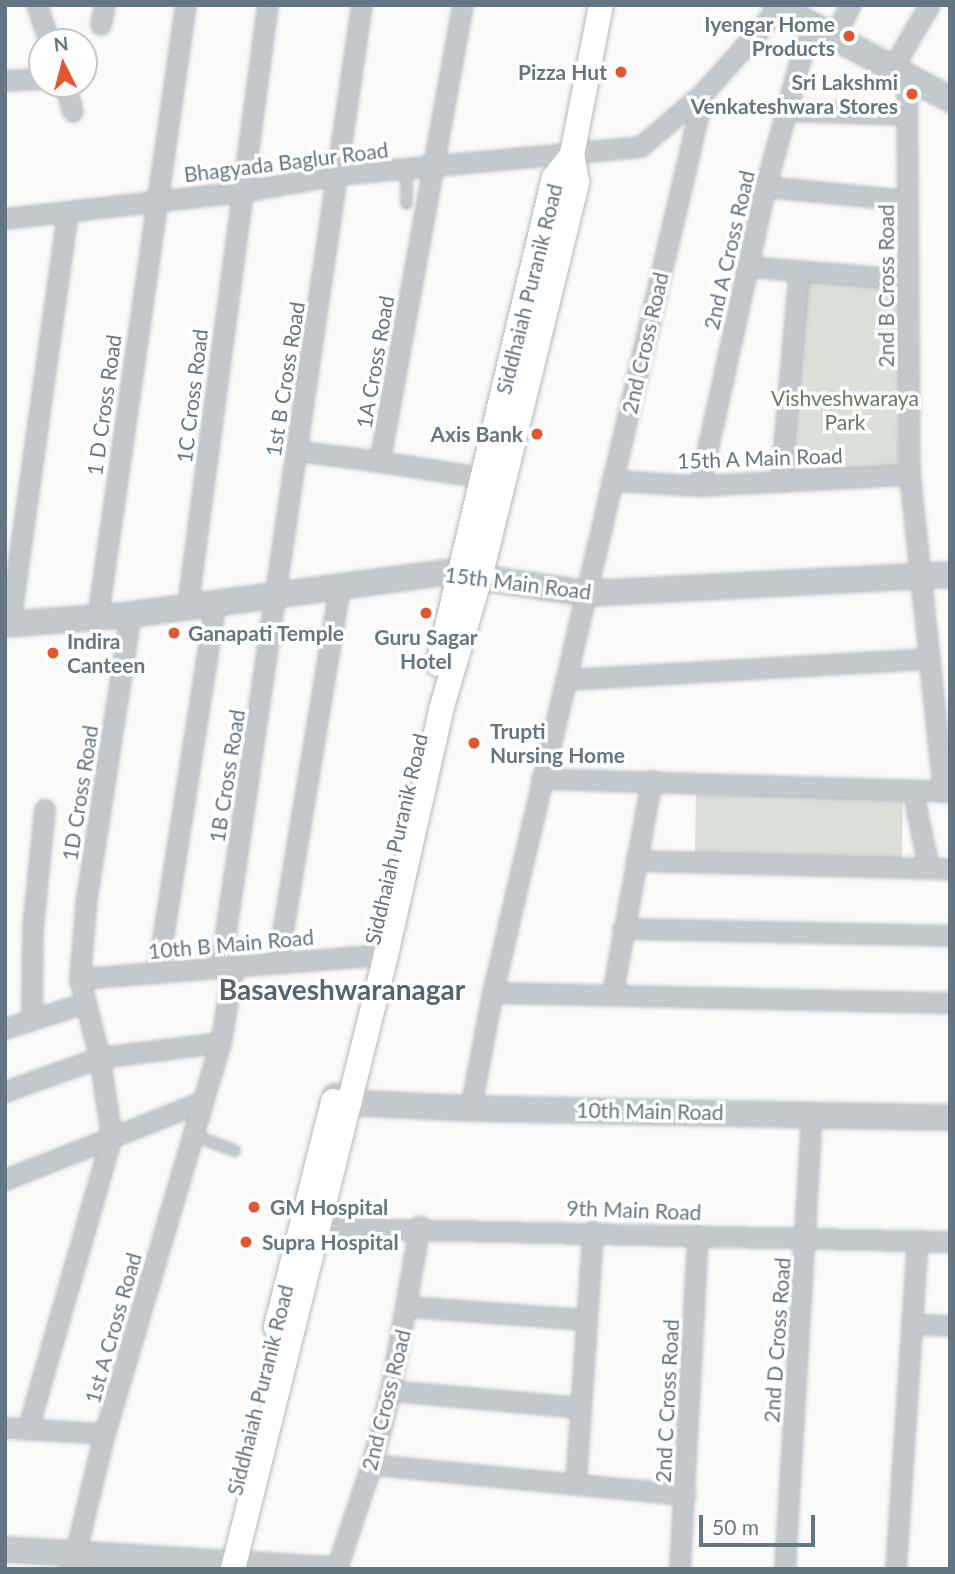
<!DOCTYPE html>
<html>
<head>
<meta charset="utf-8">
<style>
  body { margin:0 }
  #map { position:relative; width:955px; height:1574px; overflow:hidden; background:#fafaf8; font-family:Lato,sans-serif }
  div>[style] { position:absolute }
  .green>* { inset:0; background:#dadfd7; transform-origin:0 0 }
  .roads { filter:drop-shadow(0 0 2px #b3babf) drop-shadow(0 0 2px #b3babf) }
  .service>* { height:9px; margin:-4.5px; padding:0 4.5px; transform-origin:4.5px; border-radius:4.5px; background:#c3c8cc }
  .minor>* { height:18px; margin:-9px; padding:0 9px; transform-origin:9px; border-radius:9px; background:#c3c8cc }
  .tertiary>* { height:23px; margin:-11.5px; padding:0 11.5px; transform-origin:11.5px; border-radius:11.5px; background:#c3c8cc }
  .secondary>* { height:24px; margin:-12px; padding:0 12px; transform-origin:12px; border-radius:12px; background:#fff }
  .dots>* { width:19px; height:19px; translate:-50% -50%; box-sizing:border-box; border:4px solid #fff; border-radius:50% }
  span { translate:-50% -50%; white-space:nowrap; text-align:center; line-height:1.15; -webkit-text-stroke:7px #fff; paint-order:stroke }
  .poi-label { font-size:21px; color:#657683; font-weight:700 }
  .right { translate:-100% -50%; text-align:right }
  .left { translate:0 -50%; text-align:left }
  .street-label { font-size:21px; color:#657683 }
  .park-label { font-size:21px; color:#687a64 }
  .district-label { font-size:28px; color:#57646e; font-weight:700 }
  .frame { position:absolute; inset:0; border:7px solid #657683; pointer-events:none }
  .north { position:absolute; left:28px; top:28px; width:70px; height:70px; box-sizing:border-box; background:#fff; border:2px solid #c1c8cd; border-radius:50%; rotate:354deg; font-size:19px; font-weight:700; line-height:28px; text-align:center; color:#657683 }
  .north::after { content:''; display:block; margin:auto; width:24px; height:32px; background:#e4572e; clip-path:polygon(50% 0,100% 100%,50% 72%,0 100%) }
  .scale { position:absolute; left:699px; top:1515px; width:116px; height:32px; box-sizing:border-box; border:4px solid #657683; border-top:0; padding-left:9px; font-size:21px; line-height:24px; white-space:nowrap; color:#657683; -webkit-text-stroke:5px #fff; paint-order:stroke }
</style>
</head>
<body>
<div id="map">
  <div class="green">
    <div style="clip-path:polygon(804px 279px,901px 282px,899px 470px,784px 474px)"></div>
    <div style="left:696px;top:794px;width:207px;height:66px;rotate:1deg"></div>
  </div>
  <div class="roads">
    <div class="service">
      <div style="left:406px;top:203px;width:33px;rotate:-90deg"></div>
      <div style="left:194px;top:1135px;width:43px;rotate:20.6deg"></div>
    </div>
    <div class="minor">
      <div style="left:37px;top:5px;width:39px;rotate:71deg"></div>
      <div style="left:463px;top:5px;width:464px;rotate:100.3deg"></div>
      <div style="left:380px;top:462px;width:104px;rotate:8.8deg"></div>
      <div style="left:101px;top:25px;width:20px;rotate:-79deg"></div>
      <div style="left:833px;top:39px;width:38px;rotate:-62deg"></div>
      <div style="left:892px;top:70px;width:75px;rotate:-59.7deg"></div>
      <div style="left:907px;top:79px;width:396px;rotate:89.6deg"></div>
      <div style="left:910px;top:475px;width:319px;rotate:83.9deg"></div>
      <div style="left:5px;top:81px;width:37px;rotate:-3deg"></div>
      <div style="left:65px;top:84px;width:29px;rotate:74deg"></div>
      <div style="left:786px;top:111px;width:121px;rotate:1.9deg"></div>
      <div style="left:766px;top:187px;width:143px;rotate:5.6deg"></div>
      <div style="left:5px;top:219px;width:239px;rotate:-6.5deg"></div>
      <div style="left:242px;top:192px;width:99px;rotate:-9.8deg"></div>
      <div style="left:340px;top:175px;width:302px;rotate:-5.3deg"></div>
      <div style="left:641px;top:147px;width:83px;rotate:-40.6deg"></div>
      <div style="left:704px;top:93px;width:118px;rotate:-48.4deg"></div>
      <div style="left:748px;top:267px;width:161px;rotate:4.6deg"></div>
      <div style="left:297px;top:451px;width:84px;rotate:7.5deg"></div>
      <div style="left:612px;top:481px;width:88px;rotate:3.3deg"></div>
      <div style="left:700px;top:486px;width:210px;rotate:-3deg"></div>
      <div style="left:781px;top:482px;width:208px;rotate:-85deg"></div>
      <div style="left:700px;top:486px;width:306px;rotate:-77.6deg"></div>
      <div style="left:766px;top:187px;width:167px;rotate:-74.7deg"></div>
      <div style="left:188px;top:605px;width:605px;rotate:-82.41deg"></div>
      <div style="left:131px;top:614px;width:286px;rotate:98.8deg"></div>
      <div style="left:87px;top:897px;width:82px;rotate:94.9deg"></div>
      <div style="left:80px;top:979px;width:81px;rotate:75.8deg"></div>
      <div style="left:100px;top:1058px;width:81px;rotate:81.5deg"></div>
      <div style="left:112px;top:1138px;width:98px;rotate:-21.6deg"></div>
      <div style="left:98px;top:617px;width:618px;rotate:-81.82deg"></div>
      <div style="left:10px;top:625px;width:416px;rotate:-82deg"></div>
      <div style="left:567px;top:680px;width:363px;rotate:-3.3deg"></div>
      <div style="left:542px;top:779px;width:408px;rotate:1.8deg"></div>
      <div style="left:913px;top:791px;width:79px;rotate:78.3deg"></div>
      <div style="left:636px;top:861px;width:314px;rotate:1.5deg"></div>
      <div style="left:623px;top:929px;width:327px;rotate:1.2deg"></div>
      <div style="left:278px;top:962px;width:384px;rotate:-80.6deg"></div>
      <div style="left:221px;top:967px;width:972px;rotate:-81.66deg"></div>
      <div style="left:158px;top:972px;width:376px;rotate:-81.1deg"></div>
      <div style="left:80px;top:979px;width:307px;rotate:-4.5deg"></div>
      <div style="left:493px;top:993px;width:924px;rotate:-76.81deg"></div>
      <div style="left:613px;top:993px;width:216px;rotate:-79.6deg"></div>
      <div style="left:32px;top:1020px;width:92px;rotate:-89.4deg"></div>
      <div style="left:33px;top:928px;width:119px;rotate:-84.2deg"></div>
      <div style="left:5px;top:1029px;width:85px;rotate:-17.8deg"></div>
      <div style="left:5px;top:1092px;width:101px;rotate:-19.7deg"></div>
      <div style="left:100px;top:1058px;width:122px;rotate:-7.1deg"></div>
      <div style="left:471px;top:1108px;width:117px;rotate:-79.2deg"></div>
      <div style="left:493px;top:993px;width:457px;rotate:1.3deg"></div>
      <div style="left:5px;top:1180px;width:115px;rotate:-21.4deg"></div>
      <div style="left:318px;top:1228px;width:632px;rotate:1.27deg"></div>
      <div style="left:408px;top:1307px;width:179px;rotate:4.2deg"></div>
      <div style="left:912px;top:1324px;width:38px;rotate:3deg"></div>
      <div style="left:391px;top:1391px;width:191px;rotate:5.1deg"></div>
      <div style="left:5px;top:1428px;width:100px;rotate:3.4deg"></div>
      <div style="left:28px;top:1430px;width:304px;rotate:-74deg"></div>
      <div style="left:372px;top:1465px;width:315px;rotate:5.5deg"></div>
      <div style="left:576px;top:1484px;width:253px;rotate:-86.1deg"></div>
      <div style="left:72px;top:1569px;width:139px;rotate:-76.3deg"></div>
      <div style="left:105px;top:1434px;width:408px;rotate:-73.5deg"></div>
      <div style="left:221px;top:1043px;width:78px;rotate:-80.4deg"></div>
      <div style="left:337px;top:1569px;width:110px;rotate:-71.4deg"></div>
      <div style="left:372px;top:1465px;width:76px;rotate:-75.6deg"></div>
      <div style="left:391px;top:1391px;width:167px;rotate:-80deg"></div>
      <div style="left:680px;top:1569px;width:334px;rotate:-86.9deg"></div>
      <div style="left:785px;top:1569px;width:456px;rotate:-86.6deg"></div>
      <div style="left:896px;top:1569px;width:329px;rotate:-86.2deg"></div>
    </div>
    <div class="tertiary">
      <div style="left:775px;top:5px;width:199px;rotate:28.2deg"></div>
      <div style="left:5px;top:624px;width:126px;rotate:-4.5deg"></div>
      <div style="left:131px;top:614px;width:316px;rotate:-7.6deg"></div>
      <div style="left:444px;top:572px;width:145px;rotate:8.4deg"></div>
      <div style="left:587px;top:593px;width:363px;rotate:-3deg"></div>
      <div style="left:334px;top:1096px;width:29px;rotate:14deg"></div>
      <div style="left:362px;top:1103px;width:109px;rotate:2.6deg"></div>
      <div style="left:471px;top:1108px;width:479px;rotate:1.1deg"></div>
      <div style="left:5px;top:1549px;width:331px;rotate:3.5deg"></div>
    </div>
    <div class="secondary">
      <div style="left:438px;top:664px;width:500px;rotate:-76.6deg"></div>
      <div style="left:554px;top:178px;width:29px;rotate:-52deg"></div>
      <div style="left:276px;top:1327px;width:233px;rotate:-75.8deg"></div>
      <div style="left:233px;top:1569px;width:633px;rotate:-76.01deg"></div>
      <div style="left:386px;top:955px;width:251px;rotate:-77.3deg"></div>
      <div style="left:441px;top:710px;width:142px;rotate:-73.6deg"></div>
      <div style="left:481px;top:574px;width:404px;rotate:-76.2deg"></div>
      <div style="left:577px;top:182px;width:27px;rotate:-100deg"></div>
      <div style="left:572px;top:155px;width:153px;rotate:-79.1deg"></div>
    </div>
  </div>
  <div class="dots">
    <div style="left:849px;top:36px;background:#e4572e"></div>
    <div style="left:621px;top:72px;background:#e4572e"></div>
    <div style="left:912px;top:94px;background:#e4572e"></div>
    <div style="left:537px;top:434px;background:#e4572e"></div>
    <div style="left:426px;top:613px;background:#e4572e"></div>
    <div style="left:174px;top:633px;background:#e4572e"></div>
    <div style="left:53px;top:653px;background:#e4572e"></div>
    <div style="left:474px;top:743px;background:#e4572e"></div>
    <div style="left:254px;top:1207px;background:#e4572e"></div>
    <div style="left:246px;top:1242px;background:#e4572e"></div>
  </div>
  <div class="poi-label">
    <span class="right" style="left:835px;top:36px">Iyengar Home<br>Products</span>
    <span class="right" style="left:607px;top:72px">Pizza Hut</span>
    <span class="right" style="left:898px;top:94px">Sri Lakshmi<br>Venkateshwara Stores</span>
    <span class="right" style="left:523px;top:434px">Axis Bank</span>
    <span class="left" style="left:188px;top:633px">Ganapati Temple</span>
    <span style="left:426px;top:649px">Guru Sagar<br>Hotel</span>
    <span class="left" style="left:67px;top:653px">Indira<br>Canteen</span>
    <span class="left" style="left:490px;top:743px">Trupti<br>Nursing Home</span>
    <span class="left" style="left:270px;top:1207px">GM Hospital</span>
    <span class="left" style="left:262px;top:1242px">Supra Hospital</span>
  </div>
  <div class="street-label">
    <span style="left:286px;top:162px;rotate:-7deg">Bhagyada Baglur Road</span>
    <span style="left:729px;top:250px;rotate:-77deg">2nd A Cross Road</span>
    <span style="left:886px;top:286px;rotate:-90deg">2nd B Cross Road</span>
    <span style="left:529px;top:289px;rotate:-76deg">Siddhaiah Puranik Road</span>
    <span style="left:645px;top:343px;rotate:-77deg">2nd Cross Road</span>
    <span style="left:375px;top:362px;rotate:-80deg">1A Cross Road</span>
    <span style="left:285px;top:379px;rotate:-81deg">1st B Cross Road</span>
    <span style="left:192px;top:396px;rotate:-83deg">1C Cross Road</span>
    <span style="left:104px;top:405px;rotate:-82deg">1 D Cross Road</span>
    <span style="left:760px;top:458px;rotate:-2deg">15th A Main Road</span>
    <span style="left:518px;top:583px;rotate:7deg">15th Main Road</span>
    <span style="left:227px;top:776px;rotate:-81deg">1B Cross Road</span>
    <span style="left:80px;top:793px;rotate:-81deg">1D Cross Road</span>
    <span style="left:396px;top:839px;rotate:-77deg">Siddhaiah Puranik Road</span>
    <span style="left:231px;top:944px;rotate:-5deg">10th B Main Road</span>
    <span style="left:650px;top:1111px;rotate:1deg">10th Main Road</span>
    <span style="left:634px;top:1210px;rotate:2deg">9th Main Road</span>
    <span style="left:113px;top:1328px;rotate:-74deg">1st A Cross Road</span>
    <span style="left:777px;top:1340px;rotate:-86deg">2nd D Cross Road</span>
    <span style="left:260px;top:1390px;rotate:-76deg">Siddhaiah Puranik Road</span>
    <span style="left:386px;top:1400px;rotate:-76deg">2nd Cross Road</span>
    <span style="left:667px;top:1401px;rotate:-87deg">2nd C Cross Road</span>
  </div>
  <div class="park-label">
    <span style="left:845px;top:410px">Vishveshwaraya<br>Park</span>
  </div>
  <div class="district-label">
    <span style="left:342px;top:989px">Basaveshwaranagar</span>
  </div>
  <div class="frame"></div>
  <div class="north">N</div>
  <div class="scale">50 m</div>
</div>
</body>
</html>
